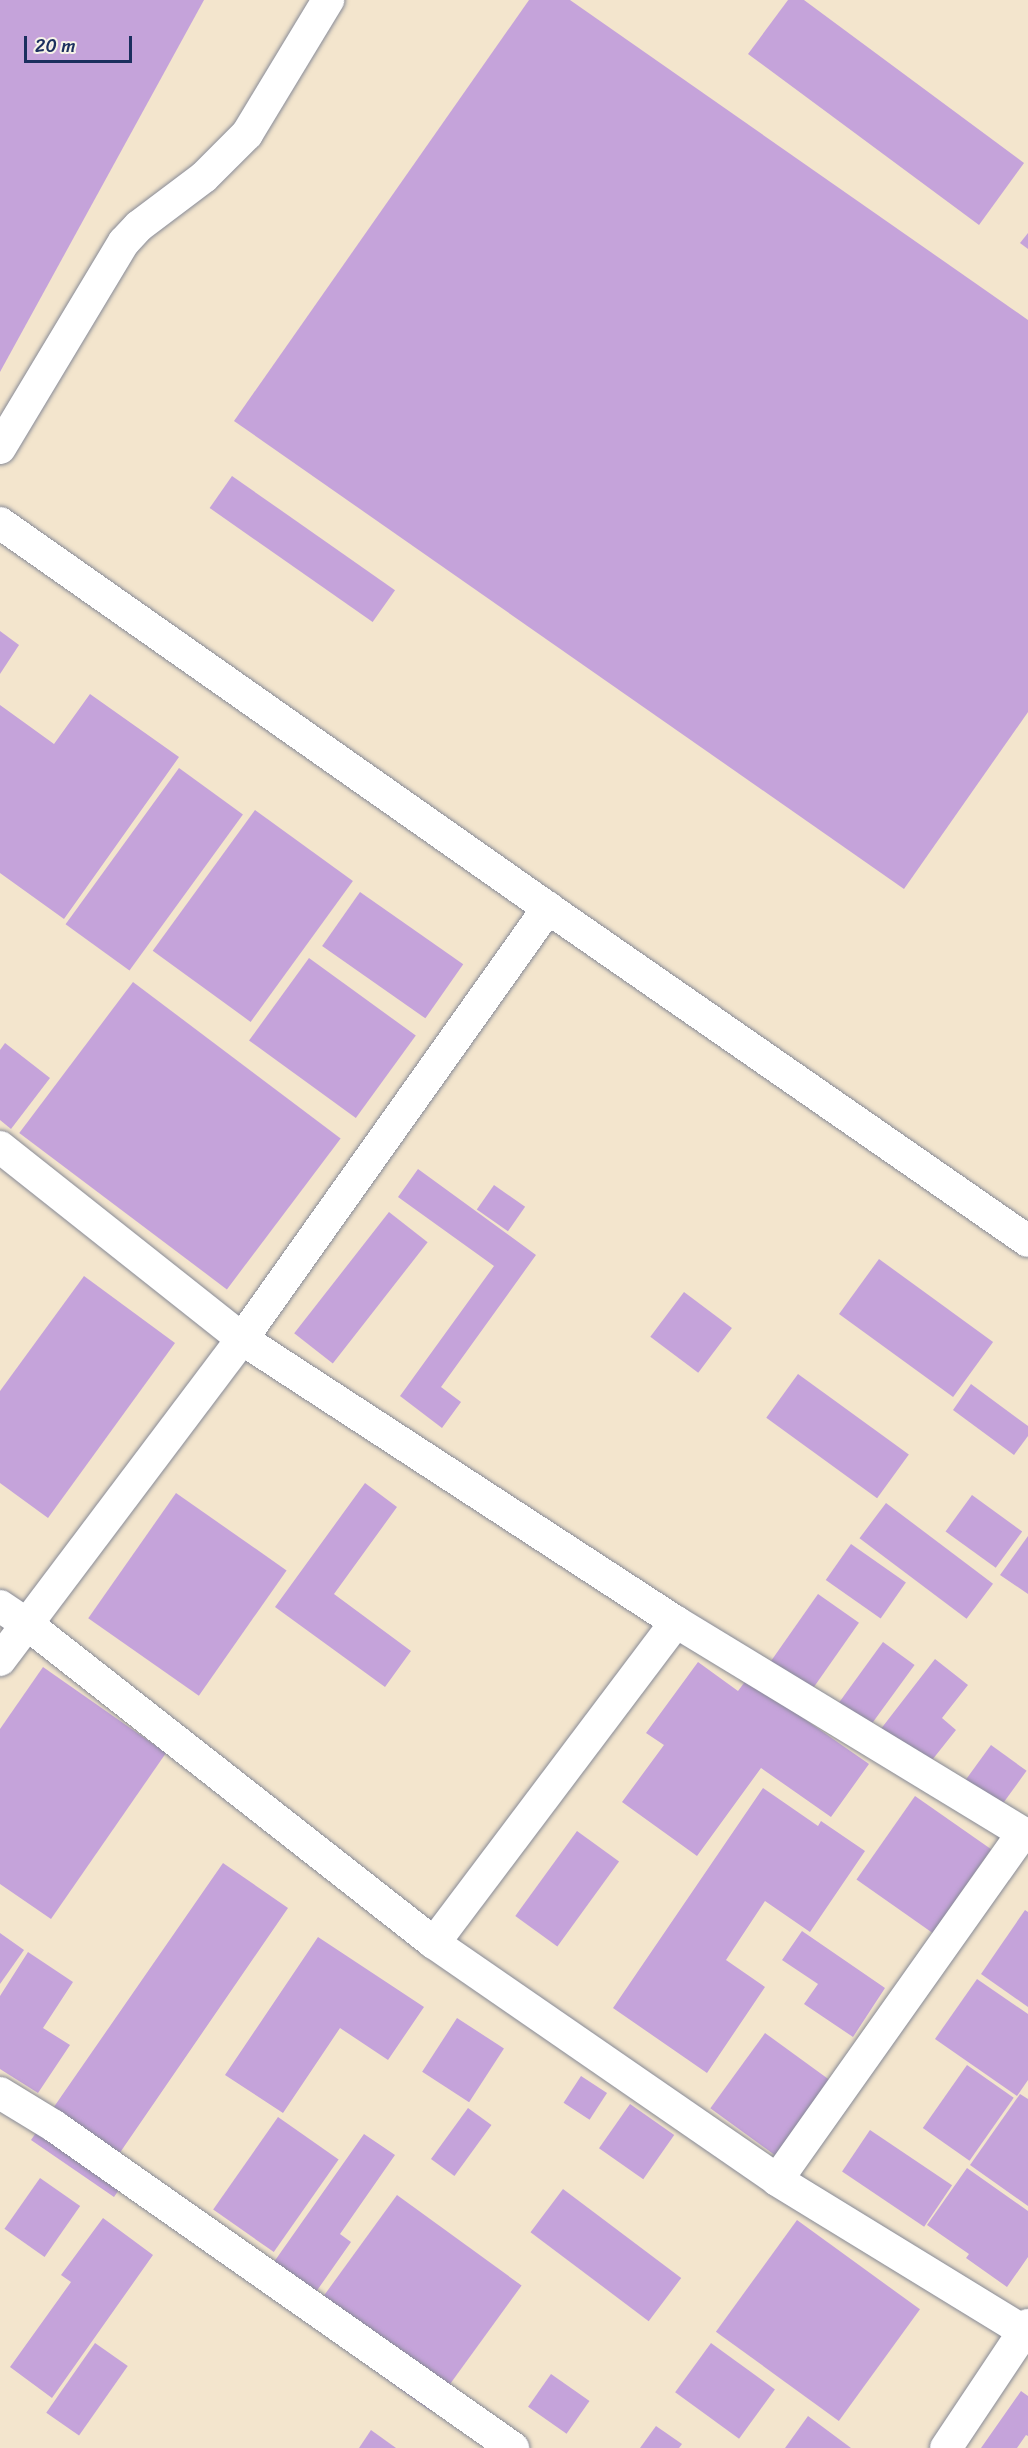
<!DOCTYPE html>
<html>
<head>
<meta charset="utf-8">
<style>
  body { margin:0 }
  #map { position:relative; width:1028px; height:2448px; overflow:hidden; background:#f3e5cd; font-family:Sriracha,sans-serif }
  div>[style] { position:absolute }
  .building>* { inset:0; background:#c5a3da; transform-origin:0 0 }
  .roads { filter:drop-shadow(0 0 2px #878a96) drop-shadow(0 0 2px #878a96) }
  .minor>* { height:32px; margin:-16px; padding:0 16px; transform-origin:16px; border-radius:16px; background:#fff }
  span { translate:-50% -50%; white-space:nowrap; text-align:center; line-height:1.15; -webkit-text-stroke:4.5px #f7f3e8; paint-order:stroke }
  .scale { position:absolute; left:24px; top:36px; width:108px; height:27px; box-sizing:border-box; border:3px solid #1b2f5e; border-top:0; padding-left:8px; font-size:18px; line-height:21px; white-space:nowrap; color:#1b2f5e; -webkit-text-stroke:4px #f7f3e8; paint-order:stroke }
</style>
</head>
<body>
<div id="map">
  <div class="building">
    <div style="clip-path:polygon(0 0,204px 0,0 372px)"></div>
    <div style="clip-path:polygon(529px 0,570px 0,1028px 320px,1028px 712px,904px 889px,234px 421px)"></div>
    <div style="clip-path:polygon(788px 0,804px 0,1024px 163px,979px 225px,748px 54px)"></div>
    <div style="clip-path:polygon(1028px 233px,1028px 249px,1020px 243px)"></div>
    <div style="left:232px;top:476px;width:199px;height:39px;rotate:35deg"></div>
    <div style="clip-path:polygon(0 631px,19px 645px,0 674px)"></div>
    <div style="clip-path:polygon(90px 694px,179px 757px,64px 919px,0 873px,0 705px,54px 744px)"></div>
    <div style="left:179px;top:768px;width:79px;height:193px;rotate:36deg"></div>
    <div style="left:255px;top:810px;width:121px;height:174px;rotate:36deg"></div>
    <div style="left:360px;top:892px;width:126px;height:66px;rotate:35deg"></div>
    <div style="left:309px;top:958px;width:132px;height:102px;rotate:36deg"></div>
    <div style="left:133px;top:982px;width:260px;height:189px;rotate:37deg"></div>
    <div style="clip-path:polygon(5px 1043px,50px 1078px,11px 1129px,0 1120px,0 1050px)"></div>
    <div style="clip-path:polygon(418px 1169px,536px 1255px,441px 1387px,461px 1402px,442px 1428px,400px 1396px,494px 1266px,398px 1197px)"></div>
    <div style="left:494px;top:1185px;width:38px;height:30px;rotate:35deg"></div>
    <div style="left:389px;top:1212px;width:49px;height:154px;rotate:38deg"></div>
    <div style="left:879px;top:1259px;width:141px;height:68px;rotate:36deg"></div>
    <div style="clip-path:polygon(84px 1276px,175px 1343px,48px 1518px,0 1483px,0 1391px)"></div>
    <div style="left:684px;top:1292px;width:60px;height:56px;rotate:37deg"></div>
    <div style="left:798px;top:1374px;width:137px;height:54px;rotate:36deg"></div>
    <div style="clip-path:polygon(971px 1384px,1028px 1426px,1028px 1436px,1014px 1455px,953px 1410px)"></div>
    <div style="clip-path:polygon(365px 1483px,397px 1507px,334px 1594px,411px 1651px,385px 1687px,275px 1607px)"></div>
    <div style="left:176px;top:1493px;width:135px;height:153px;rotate:35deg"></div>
    <div style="left:972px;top:1495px;width:62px;height:45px;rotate:36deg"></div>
    <div style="left:886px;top:1503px;width:134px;height:44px;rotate:37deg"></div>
    <div style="clip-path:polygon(1028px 1536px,1028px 1594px,1000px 1575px)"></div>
    <div style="left:851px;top:1544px;width:67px;height:44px;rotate:35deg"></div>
    <div style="left:818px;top:1594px;width:50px;height:95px;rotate:35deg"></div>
    <div style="left:883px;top:1642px;width:39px;height:92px;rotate:36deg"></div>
    <div style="clip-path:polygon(935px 1659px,968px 1685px,942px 1718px,956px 1730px,917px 1779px,870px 1743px)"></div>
    <div style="clip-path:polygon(698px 1662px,738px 1691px,747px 1679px,869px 1764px,831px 1817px,761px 1768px,697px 1856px,622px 1802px,664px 1745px,646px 1733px)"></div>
    <div style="clip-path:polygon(43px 1667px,166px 1753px,51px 1919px,0 1884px,0 1729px)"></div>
    <div style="left:991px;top:1745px;width:44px;height:59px;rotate:36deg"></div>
    <div style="clip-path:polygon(763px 1788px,818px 1826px,821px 1821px,865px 1851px,810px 1932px,765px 1901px,726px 1960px,765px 1987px,707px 2073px,613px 2008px)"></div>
    <div style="left:915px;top:1796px;width:93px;height:102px;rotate:35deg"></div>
    <div style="left:577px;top:1831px;width:52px;height:105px;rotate:36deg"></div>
    <div style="clip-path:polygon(223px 1863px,288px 1908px,119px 2154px,136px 2165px,114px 2197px,31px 2140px)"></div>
    <div style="clip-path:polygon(1025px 1910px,1028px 1912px,1028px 2007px,981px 1974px)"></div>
    <div style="clip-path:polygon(802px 1931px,885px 1988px,853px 2037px,804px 2004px,818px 1984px,782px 1960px)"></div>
    <div style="clip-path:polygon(0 1933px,24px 1950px,0 1984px)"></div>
    <div style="clip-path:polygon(318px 1937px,424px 2007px,388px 2060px,340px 2028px,283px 2113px,225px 2075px)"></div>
    <div style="clip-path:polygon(28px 1952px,73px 1982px,43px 2028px,70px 2045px,38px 2093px,0 2069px,0 1996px)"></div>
    <div style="clip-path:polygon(977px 1979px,1028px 2014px,1028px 2080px,1017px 2096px,935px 2039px)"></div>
    <div style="left:457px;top:2018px;width:56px;height:64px;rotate:33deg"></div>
    <div style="left:765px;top:2033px;width:82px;height:93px;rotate:36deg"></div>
    <div style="left:967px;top:2065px;width:57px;height:77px;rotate:35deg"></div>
    <div style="left:581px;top:2076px;width:31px;height:32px;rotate:33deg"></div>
    <div style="clip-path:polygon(1020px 2094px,1028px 2099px,1028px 2206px,970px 2165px)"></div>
    <div style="left:630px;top:2104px;width:54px;height:54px;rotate:35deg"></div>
    <div style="left:468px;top:2108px;width:29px;height:63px;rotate:36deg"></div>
    <div style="left:278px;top:2117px;width:74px;height:113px;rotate:35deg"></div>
    <div style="left:870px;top:2130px;width:99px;height:50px;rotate:34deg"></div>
    <div style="clip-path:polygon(364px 2134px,395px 2155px,340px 2234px,351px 2242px,311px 2299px,269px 2269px)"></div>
    <div style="clip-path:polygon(967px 2168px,1028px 2211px,1028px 2257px,1007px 2287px,966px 2258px,969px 2254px,927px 2225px)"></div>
    <div style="left:40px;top:2178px;width:49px;height:62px;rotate:35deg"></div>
    <div style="left:563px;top:2189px;width:148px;height:54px;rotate:37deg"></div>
    <div style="left:397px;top:2195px;width:154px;height:155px;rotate:36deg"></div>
    <div style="clip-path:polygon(103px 2218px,153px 2255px,52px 2398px,10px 2367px,71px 2282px,61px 2275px)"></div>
    <div style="left:797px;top:2220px;width:152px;height:138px;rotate:36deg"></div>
    <div style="left:95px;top:2343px;width:40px;height:85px;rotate:35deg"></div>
    <div style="left:711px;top:2343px;width:79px;height:61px;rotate:36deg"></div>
    <div style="left:551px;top:2374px;width:47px;height:40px;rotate:35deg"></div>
    <div style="clip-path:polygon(1021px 2391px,1028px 2396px,1028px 2436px,1026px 2435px,1017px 2448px,981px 2448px)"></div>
    <div style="clip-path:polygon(808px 2416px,851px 2448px,785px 2448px)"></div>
    <div style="clip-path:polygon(656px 2426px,682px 2444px,679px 2448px,640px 2448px)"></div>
    <div style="clip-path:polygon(371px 2430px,396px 2448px,359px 2448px)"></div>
  </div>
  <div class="roads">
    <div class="minor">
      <div style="left:0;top:448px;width:240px;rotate:-59deg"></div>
      <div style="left:124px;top:242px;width:22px;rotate:-47deg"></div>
      <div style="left:139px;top:226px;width:81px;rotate:-37deg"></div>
      <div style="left:204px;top:177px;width:61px;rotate:-45deg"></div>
      <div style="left:247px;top:134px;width:157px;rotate:-58.8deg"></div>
      <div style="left:0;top:523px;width:670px;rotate:35.09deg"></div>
      <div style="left:548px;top:908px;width:584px;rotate:34.75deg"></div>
      <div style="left:0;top:1147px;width:309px;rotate:38.4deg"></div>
      <div style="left:242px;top:1339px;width:518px;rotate:33.11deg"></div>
      <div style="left:676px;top:1622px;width:412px;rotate:31.3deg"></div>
      <div style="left:0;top:1606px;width:32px;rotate:34deg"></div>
      <div style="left:27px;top:1624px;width:517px;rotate:38.09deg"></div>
      <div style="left:434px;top:1943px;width:417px;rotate:34.6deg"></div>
      <div style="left:777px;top:2180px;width:294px;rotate:31.5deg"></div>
      <div style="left:0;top:1660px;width:402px;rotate:-53deg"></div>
      <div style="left:242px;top:1339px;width:529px;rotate:-54.63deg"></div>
      <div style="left:434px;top:1943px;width:402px;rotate:-53deg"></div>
      <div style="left:0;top:2093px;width:63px;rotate:31.4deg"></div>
      <div style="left:54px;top:2126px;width:561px;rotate:35.05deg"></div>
      <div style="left:777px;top:2180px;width:425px;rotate:-54.7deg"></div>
      <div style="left:946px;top:2448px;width:148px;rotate:-56.3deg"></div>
    </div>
  </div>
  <div class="scale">20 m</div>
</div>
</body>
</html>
